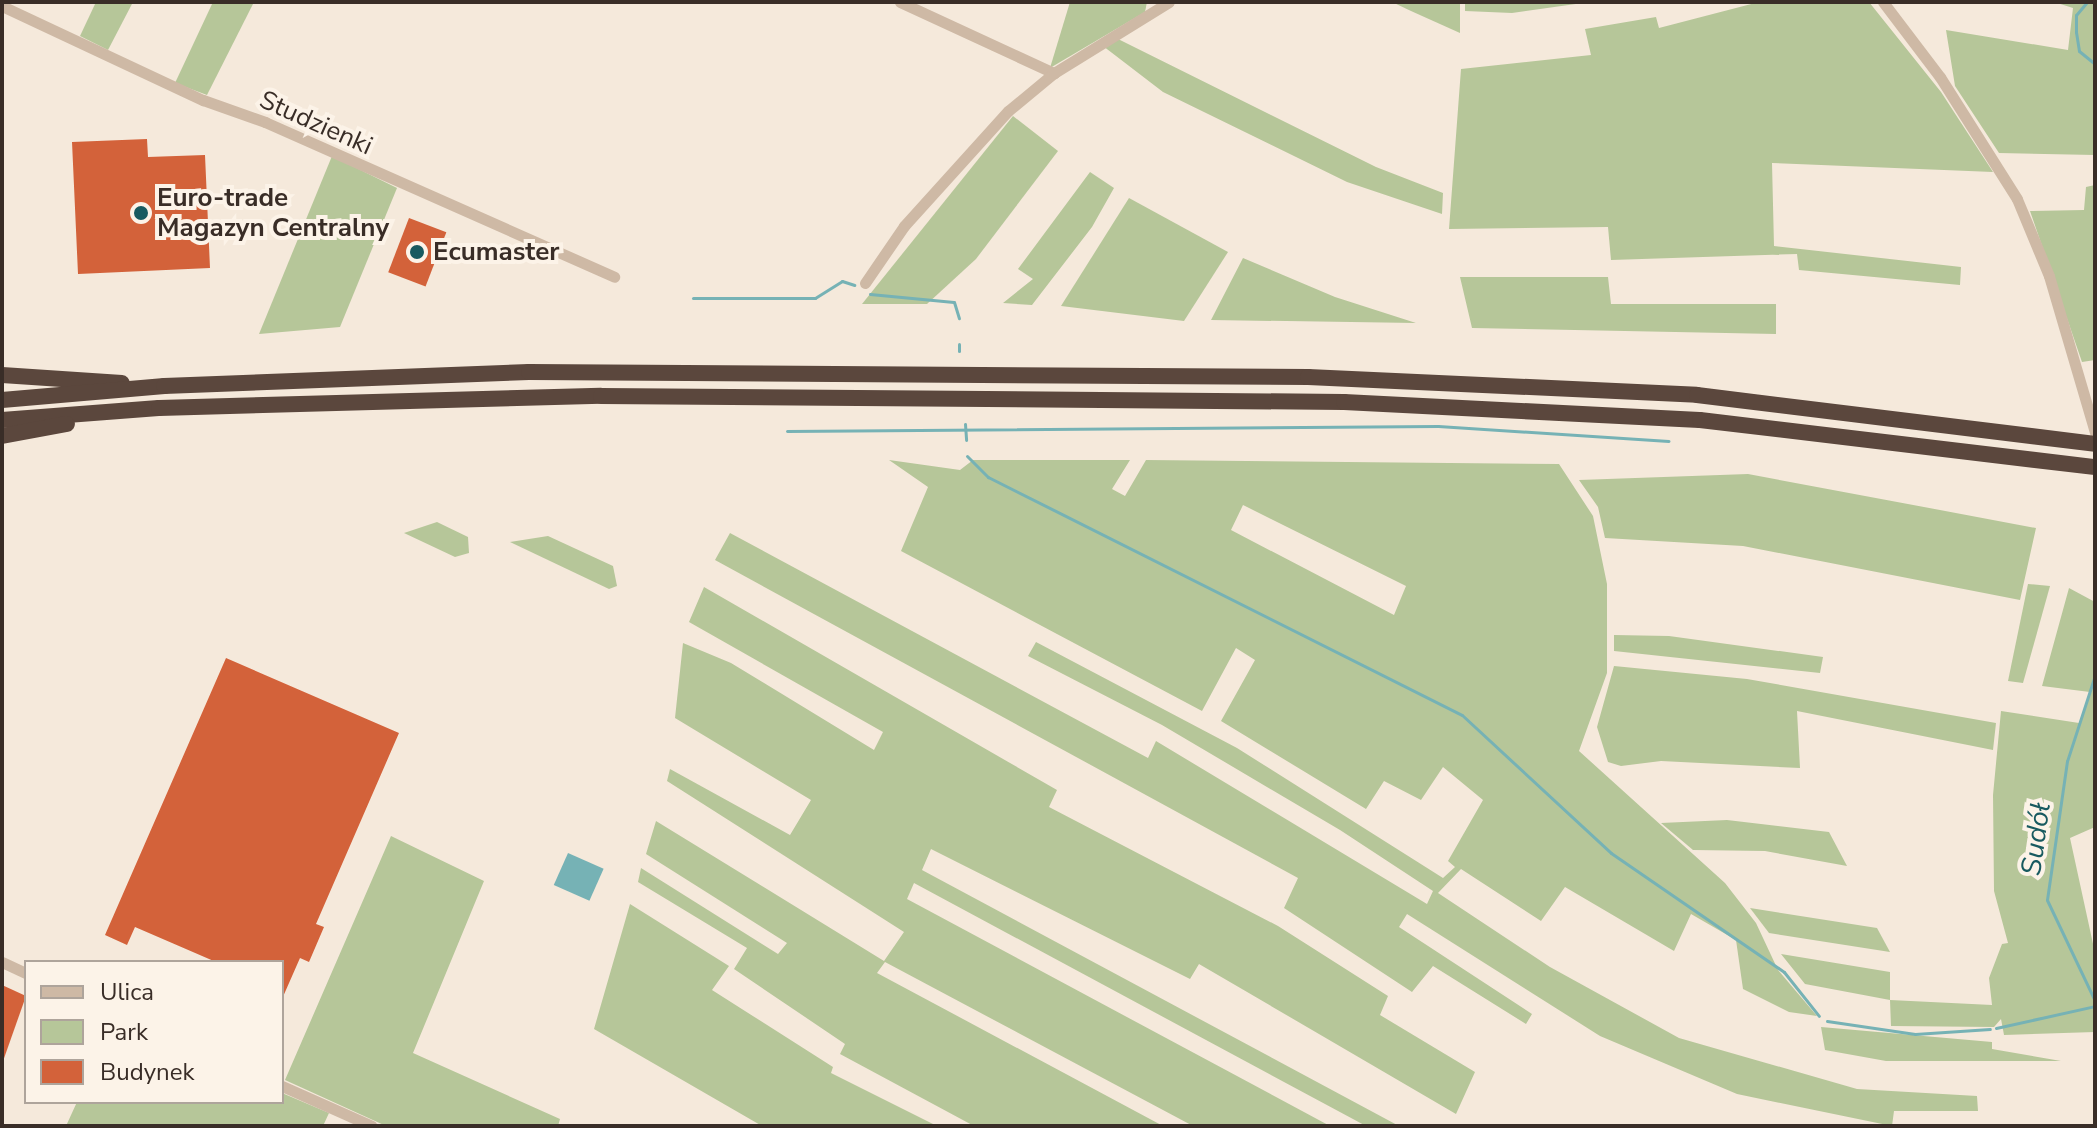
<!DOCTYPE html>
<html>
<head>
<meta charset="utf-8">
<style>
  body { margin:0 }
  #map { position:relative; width:2097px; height:1128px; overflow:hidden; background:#f5e9db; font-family:"Nunito Sans",sans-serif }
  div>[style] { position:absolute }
  .green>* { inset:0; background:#b6c699 }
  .water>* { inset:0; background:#76b2b5; transform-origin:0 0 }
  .stream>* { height:3px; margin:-1.5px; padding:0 1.5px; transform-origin:1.5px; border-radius:1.5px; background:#76b2b5 }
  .building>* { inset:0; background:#d3623a; transform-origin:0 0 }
  .minor>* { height:11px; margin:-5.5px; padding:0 5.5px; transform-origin:5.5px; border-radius:5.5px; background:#ceb9a5 }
  .highway>* { height:16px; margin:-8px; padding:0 8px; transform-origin:8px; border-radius:8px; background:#5b473d }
  .dots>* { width:22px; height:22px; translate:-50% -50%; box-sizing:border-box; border:4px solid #fcf3e8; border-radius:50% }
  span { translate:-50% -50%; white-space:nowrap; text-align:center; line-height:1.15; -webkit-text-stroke:8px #fcf3e8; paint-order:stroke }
  .street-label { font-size:26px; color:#392d27 }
  .poi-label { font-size:26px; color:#392d27; font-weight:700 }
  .left { translate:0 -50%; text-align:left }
  .water-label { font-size:28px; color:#185a60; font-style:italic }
  .frame { position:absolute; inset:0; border:4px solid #392d27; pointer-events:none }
  .legend { position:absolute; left:24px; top:960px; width:260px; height:144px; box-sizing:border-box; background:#fcf3e8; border:2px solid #aea49b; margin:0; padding:10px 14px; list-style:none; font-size:24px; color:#392d27 }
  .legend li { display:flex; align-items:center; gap:16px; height:40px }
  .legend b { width:40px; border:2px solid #aea49b }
</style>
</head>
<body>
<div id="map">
  <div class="green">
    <div style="clip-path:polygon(96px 2px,133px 2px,108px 50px,80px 36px)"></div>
    <div style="clip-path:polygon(213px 2px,254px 2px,207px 95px,175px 83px)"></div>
    <div style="clip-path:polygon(1070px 2px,1147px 2px,1145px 12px,1050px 68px)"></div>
    <div style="clip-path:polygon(1392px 2px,1460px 2px,1460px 33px,1411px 11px)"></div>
    <div style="clip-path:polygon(1465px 2px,1590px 2px,1512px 13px,1465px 11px)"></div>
    <div style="clip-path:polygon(1759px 2px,1869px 2px,1941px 92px,1993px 172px,1772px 163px,1774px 246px,1961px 267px,1960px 285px,1799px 270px,1797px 254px,1611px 260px,1608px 227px,1449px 229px,1461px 69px,1591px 55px,1585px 29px,1656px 17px,1659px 28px)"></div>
    <div style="clip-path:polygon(2054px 2px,2095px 2px,2095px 155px,1999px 153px,1955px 86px,1946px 30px,2068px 50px,2073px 8px)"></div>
    <div style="clip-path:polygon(1114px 37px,1376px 167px,1443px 193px,1442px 214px,1347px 182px,1163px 92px,1103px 46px)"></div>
    <div style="clip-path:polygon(1013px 116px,1058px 151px,976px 259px,927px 304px,862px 304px)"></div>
    <div style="clip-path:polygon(332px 156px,397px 188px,340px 327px,259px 334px)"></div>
    <div style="clip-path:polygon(1090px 172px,1114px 188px,1092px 227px,1032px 305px,1003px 303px,1033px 279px,1018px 269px)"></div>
    <div style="clip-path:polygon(2095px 185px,2095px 360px,2082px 362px,2030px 211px,2084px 210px,2086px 187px)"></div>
    <div style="clip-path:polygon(1129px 198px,1228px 252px,1184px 321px,1061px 306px)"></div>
    <div style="clip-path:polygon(1243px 258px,1335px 297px,1416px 323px,1211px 320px)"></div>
    <div style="clip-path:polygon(1460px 277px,1608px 277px,1611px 304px,1776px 304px,1776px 334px,1472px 328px)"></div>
    <div style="clip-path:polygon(evenodd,889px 460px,960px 470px,973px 460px,1130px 460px,1112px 489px,1125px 496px,1146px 460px,1559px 464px,1593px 516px,1607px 584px,1607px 673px,1579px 751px,1725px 883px,1756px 923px,1778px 970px,1817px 1016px,1789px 1012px,1743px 989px,1736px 940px,1691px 914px,1674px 951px,1565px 887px,1541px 921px,1461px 869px,1438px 893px,1550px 967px,1679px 1038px,1857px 1089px,1977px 1096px,1978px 1111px,1894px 1111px,1892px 1126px,1737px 1094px,1600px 1036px,1407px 914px,1399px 927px,1532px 1014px,1526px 1024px,1433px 966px,1412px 992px,1284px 908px,1298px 878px,715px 560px,730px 533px,1148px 758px,1156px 741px,1427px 904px,1433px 891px,1340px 830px,1162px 725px,1028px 656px,1036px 642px,1237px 748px,1443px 878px,1455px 867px,1448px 861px,1483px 800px,1443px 767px,1421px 800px,1384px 781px,1366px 809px,1221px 721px,1255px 660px,1236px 648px,1202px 711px,901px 551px,928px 487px,889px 460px,1243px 505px,1406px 586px,1394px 615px,1231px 530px,1243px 505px)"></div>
    <div style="clip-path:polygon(1748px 474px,2036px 528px,2020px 600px,1743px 546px,1605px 538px,1598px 507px,1579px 480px)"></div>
    <div style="clip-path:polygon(437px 522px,468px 537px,469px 553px,455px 557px,404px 533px)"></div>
    <div style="clip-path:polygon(548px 536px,613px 566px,617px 586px,609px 589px,510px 542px)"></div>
    <div style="clip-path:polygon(2028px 584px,2050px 586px,2023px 683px,2008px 681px)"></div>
    <div style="clip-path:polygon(704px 587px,1057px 790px,1049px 807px,1278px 926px,1388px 996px,1380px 1015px,1475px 1072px,1456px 1114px,1199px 964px,1190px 979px,931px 849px,922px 870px,1399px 1126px,1366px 1126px,914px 883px,907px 899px,1330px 1126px,1193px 1126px,885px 962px,877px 973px,1163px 1126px,974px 1126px,840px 1054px,845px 1044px,734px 969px,747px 948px,638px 882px,641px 868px,778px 954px,787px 943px,646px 854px,656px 821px,884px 961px,904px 932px,667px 781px,670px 769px,790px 835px,811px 800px,675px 718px,683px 643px,731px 663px,874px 750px,883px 732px,689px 622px)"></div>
    <div style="clip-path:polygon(2069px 588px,2095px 602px,2095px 827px,2070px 838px,2095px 953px,2095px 1032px,2004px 1035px,2001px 1019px,1994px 1027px,1891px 1026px,1890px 1000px,1805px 984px,1781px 954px,1890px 972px,1890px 1000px,1992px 1005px,1989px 978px,2002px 944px,2008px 943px,1994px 891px,1993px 795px,2001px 711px,2079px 723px,2090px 692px,2042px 686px)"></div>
    <div style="clip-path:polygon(1614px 635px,1669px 636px,1823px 657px,1820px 673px,1614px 651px)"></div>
    <div style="clip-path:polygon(1614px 666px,1747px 679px,1996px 723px,1993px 750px,1797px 711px,1800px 768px,1661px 761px,1621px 766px,1608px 762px,1597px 727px)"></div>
    <div style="clip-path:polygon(1727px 820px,1829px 832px,1847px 866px,1765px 851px,1693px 850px,1661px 823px)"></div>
    <div style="clip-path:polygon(391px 836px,484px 881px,413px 1053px,560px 1119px,558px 1126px,386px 1126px,285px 1080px)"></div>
    <div style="clip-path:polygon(630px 904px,729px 966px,712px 990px,833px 1067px,831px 1073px,937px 1126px,762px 1126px,594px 1029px)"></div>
    <div style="clip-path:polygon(1750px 908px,1877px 928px,1890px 952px,1769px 933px)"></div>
    <div style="clip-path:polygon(1821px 1027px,1992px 1042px,1992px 1049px,2061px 1061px,1886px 1061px,1825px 1050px)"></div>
    <div style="clip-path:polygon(282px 1093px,329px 1113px,323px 1126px,66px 1126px,77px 1102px,282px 1102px)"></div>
  </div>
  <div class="water">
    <div style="left:568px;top:853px;width:39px;height:35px;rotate:24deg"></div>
  </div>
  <div class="stream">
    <div style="left:2087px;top:2px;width:17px;rotate:130deg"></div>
    <div style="left:2076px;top:15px;width:17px;rotate:90deg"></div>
    <div style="left:2076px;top:32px;width:19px;rotate:81deg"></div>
    <div style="left:2079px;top:51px;width:21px;rotate:39deg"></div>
    <div style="left:2095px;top:199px;width:12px;rotate:90deg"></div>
    <div style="left:870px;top:294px;width:84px;rotate:5.4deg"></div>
    <div style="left:954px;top:302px;width:17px;rotate:73deg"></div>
    <div style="left:693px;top:298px;width:122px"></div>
    <div style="left:815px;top:298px;width:32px;rotate:-32deg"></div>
    <div style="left:842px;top:281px;width:13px;rotate:18deg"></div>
    <div style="left:959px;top:344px;width:7px;rotate:90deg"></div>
    <div style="left:965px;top:424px;width:16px;rotate:86deg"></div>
    <div style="left:787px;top:431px;width:651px;rotate:-0.44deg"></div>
    <div style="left:1438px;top:426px;width:231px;rotate:3.7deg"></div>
    <div style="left:967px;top:456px;width:30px;rotate:45deg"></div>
    <div style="left:988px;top:477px;width:530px;rotate:26.66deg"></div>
    <div style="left:1462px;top:715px;width:203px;rotate:42.8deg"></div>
    <div style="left:1611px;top:853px;width:210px;rotate:34.5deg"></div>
    <div style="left:1784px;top:972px;width:56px;rotate:51.5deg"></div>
    <div style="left:2095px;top:675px;width:90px;rotate:108deg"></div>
    <div style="left:2067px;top:761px;width:140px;rotate:98.2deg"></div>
    <div style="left:2047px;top:900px;width:112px;rotate:64.6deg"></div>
    <div style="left:1827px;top:1021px;width:89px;rotate:8.4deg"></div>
    <div style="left:1915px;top:1034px;width:75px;rotate:-3.8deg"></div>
    <div style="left:1996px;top:1028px;width:101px;rotate:-12.5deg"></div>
  </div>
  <div class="building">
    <div style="clip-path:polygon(147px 139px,148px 157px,205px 155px,210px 268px,78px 274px,72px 142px)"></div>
    <div style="left:409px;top:218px;width:40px;height:58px;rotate:21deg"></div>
    <div style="clip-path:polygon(226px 658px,399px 733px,316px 924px,324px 927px,309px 962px,300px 958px,282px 999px,282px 962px,216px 962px,135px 927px,127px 945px,105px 935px)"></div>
    <div style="clip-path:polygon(2px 985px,26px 996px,2px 1064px)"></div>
  </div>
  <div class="minor">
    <div style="left:900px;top:2px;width:170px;rotate:24.8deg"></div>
    <div style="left:1883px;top:2px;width:94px;rotate:52.8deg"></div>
    <div style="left:1940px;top:77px;width:144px;rotate:57.7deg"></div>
    <div style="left:2017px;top:199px;width:83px;rotate:67.4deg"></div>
    <div style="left:2049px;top:276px;width:163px;rotate:73.6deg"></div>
    <div style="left:2px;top:6px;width:222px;rotate:25.1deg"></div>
    <div style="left:203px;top:100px;width:66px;rotate:19.5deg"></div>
    <div style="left:265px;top:122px;width:382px;rotate:23.9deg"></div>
    <div style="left:865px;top:283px;width:69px;rotate:-55.6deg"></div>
    <div style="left:904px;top:226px;width:155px;rotate:-47.9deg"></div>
    <div style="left:1008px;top:111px;width:60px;rotate:-39.6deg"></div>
    <div style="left:1054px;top:73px;width:135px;rotate:-31.7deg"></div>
    <div style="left:2px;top:962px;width:26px;rotate:25deg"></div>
    <div style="left:282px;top:1086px;width:98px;rotate:24deg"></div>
  </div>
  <div class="highway">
    <div style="left:2px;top:375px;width:120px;rotate:3.8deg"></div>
    <div style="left:2px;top:400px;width:163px;rotate:-4.9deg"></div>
    <div style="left:164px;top:386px;width:365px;rotate:-2.2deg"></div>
    <div style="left:529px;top:372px;width:779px;rotate:0.37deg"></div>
    <div style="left:1308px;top:377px;width:389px;rotate:2.6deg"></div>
    <div style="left:1697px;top:395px;width:401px;rotate:7deg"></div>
    <div style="left:2px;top:420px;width:157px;rotate:-4.4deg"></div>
    <div style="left:159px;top:408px;width:442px;rotate:-1.6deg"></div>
    <div style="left:601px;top:396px;width:743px;rotate:0.46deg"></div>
    <div style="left:1344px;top:402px;width:356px;rotate:2.9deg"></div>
    <div style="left:1700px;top:420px;width:398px;rotate:6.8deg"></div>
    <div style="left:2px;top:436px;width:66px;rotate:-10.5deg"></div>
  </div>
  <div class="dots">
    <div style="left:141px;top:213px;background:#185a60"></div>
    <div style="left:417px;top:252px;background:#185a60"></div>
  </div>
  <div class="street-label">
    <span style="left:316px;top:123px;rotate:24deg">Studzienki</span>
  </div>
  <div class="poi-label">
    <span class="left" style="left:157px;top:213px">Euro-trade<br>Magazyn Centralny</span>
    <span class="left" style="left:433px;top:252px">Ecumaster</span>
  </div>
  <div class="water-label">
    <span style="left:2036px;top:839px;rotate:-82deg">Sudół</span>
  </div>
  <div class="frame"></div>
  <ul class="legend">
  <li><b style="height:10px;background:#ceb9a5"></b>Ulica</li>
  <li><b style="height:22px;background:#b6c699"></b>Park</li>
  <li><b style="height:22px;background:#d3623a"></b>Budynek</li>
  </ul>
</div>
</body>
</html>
